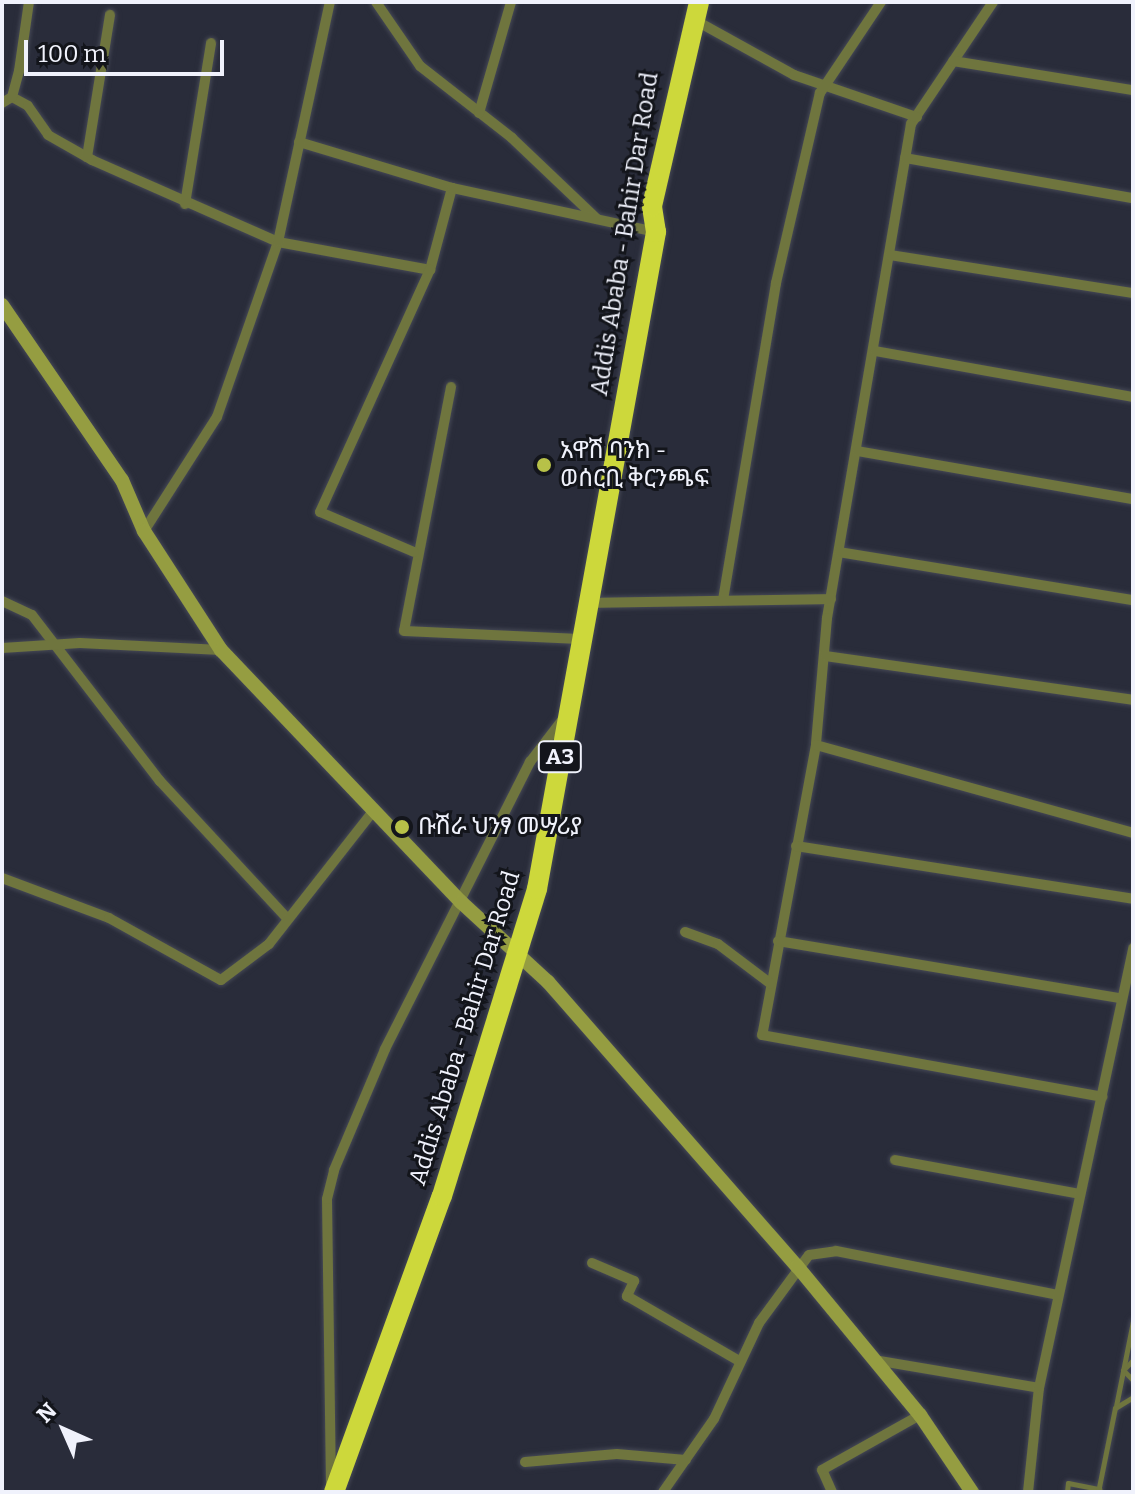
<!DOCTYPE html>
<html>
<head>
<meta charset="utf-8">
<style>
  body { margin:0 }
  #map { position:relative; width:1135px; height:1494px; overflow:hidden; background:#292c3a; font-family:Bitter,"Noto Sans Ethiopic",serif }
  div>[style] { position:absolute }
  .roads { filter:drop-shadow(0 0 2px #454855) drop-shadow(0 0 2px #454855) }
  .lane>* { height:5px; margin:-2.5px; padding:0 2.5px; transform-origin:2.5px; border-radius:2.5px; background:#6f753e }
  .street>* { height:10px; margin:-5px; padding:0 5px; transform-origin:5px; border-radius:5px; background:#6f753e }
  .secondary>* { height:14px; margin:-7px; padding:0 7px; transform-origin:7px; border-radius:7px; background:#959d41 }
  .highway>* { height:20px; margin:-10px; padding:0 10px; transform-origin:10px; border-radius:10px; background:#cdd83b }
  .dots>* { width:22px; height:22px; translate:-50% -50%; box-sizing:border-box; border:4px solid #13151b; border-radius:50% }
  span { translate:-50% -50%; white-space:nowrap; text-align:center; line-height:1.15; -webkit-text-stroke:6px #13151b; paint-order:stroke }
  .shield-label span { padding:2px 6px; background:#13151b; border:2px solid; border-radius:6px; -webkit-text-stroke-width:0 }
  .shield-label { font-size:22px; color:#f0f2fc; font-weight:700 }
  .street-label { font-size:24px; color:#f0f2fc }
  .poi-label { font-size:24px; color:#f0f2fc }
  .left { translate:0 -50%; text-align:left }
  .frame { position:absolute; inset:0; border:4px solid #f0f2fc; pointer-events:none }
  .north { position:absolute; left:24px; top:1390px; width:80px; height:80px; -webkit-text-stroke:6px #13151b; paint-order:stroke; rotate:315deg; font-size:22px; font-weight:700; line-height:32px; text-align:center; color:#f0f2fc }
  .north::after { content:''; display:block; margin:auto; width:28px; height:36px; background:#f0f2fc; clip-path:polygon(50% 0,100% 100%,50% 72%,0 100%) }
  .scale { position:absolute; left:24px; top:40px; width:200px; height:36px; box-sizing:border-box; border:4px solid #f0f2fc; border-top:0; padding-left:10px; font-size:24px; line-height:28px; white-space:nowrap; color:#f0f2fc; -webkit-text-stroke:6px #13151b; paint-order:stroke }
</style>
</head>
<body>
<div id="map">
  <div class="roads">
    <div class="lane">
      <div style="left:1133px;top:1360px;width:14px;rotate:135deg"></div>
      <div style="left:1123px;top:1370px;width:14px;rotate:45deg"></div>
      <div style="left:1116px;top:1406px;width:87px;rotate:-78.7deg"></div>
      <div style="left:1067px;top:1492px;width:9px;rotate:-84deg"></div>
      <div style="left:1068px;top:1483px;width:32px;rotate:11deg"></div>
      <div style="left:1098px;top:1492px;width:86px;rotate:-78.6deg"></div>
      <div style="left:1115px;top:1408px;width:21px;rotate:-31deg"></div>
    </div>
    <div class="street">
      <div style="left:376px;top:2px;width:78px;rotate:55.5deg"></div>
      <div style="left:420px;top:66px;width:117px;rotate:38deg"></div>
      <div style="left:512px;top:138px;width:117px;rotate:43.6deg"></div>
      <div style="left:993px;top:2px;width:147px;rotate:123.9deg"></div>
      <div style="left:911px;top:124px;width:501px;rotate:99.65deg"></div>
      <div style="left:827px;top:618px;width:127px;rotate:95deg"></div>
      <div style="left:816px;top:745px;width:295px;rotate:100.5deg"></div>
      <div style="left:762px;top:1035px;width:346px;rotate:10.3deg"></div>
      <div style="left:693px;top:19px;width:115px;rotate:29deg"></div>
      <div style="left:794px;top:75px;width:130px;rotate:18.9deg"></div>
      <div style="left:953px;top:61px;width:182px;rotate:9.2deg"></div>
      <div style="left:12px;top:97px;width:18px;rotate:29deg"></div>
      <div style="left:28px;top:106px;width:35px;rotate:55deg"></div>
      <div style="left:48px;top:135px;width:51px;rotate:29.6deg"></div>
      <div style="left:92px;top:160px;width:203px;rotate:23.8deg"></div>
      <div style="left:278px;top:242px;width:155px;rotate:10.4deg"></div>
      <div style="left:430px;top:270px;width:85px;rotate:-75deg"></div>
      <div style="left:2px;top:103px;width:12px;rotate:-31deg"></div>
      <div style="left:12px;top:97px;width:27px;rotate:-75deg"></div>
      <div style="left:19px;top:71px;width:70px;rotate:-81.8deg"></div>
      <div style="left:479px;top:113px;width:116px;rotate:-73.9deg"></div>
      <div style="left:299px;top:142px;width:160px;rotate:16.7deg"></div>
      <div style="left:452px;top:188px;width:209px;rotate:12.2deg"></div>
      <div style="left:87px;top:157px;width:144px;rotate:-80.8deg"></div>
      <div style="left:905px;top:158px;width:231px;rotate:10deg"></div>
      <div style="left:185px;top:204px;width:163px;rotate:-80.8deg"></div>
      <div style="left:890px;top:255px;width:246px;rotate:8.9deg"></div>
      <div style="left:875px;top:351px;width:262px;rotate:10.1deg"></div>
      <div style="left:451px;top:387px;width:248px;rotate:100.9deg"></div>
      <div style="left:404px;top:631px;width:176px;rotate:2.6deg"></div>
      <div style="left:857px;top:451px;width:280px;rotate:9.9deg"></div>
      <div style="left:144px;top:531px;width:135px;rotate:-57.4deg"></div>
      <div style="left:217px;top:417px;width:185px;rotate:-70.8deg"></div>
      <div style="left:278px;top:242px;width:246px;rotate:-77.8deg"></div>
      <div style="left:414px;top:552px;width:102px;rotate:-156.9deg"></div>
      <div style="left:320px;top:512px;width:266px;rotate:-65.6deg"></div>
      <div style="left:839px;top:552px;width:298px;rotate:9.3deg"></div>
      <div style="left:723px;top:600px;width:321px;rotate:-80.5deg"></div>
      <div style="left:776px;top:283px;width:195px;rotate:-77deg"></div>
      <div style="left:820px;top:93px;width:110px;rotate:-56.2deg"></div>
      <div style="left:2px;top:601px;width:33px;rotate:25deg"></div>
      <div style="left:32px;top:615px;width:210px;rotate:52.4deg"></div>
      <div style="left:160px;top:781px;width:188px;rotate:47.2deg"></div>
      <div style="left:588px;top:603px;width:243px;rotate:-0.9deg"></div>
      <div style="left:2px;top:648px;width:78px;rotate:-3.7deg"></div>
      <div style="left:80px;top:643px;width:141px;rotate:2.8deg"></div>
      <div style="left:825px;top:656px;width:311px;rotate:8.1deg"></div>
      <div style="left:816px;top:745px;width:329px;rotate:15.5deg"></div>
      <div style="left:796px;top:846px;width:341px;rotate:8.9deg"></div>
      <div style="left:2px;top:878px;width:114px;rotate:20.5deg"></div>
      <div style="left:109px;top:918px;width:128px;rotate:29deg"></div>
      <div style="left:221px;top:980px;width:60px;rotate:-36.9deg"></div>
      <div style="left:269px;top:944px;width:170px;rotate:-51.9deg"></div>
      <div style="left:685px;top:932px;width:35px;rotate:20deg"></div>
      <div style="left:718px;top:944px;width:66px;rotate:37deg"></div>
      <div style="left:778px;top:941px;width:345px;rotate:9.5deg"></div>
      <div style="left:895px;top:1160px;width:188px;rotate:10.4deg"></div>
      <div style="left:592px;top:1263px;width:46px;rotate:23.2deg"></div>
      <div style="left:634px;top:1281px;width:17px;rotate:115deg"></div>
      <div style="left:627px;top:1296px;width:129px;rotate:30.1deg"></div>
      <div style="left:874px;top:1360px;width:167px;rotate:9.6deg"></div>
      <div style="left:525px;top:1462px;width:92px;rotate:-5deg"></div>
      <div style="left:617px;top:1454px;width:69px;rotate:5deg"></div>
      <div style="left:331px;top:1486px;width:287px;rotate:-90.8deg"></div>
      <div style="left:327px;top:1199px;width:30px;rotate:-76deg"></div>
      <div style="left:334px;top:1170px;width:131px;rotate:-67.1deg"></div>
      <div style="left:385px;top:1049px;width:322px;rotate:-63.2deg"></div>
      <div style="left:530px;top:762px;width:54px;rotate:-52.5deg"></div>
      <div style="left:663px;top:1492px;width:89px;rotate:-55.1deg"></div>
      <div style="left:714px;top:1419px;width:106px;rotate:-64.9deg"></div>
      <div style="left:759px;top:1323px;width:84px;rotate:-53.7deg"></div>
      <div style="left:809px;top:1255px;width:27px;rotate:-8deg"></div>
      <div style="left:836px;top:1251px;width:226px;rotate:11.2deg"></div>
      <div style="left:832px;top:1492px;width:24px;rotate:-114deg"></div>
      <div style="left:822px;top:1470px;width:112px;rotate:-29.3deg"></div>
      <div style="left:1028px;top:1492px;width:105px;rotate:-84deg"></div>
      <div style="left:1039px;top:1388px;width:450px;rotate:-77.9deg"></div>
    </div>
    <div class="secondary">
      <div style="left:2px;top:305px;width:212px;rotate:55.6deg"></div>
      <div style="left:122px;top:480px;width:56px;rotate:66.7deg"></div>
      <div style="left:144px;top:531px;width:142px;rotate:57.1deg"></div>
      <div style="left:221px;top:650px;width:348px;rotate:46.4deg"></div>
      <div style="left:461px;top:902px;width:118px;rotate:42.6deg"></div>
      <div style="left:548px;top:982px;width:378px;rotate:48.8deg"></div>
      <div style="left:797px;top:1266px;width:193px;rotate:50.5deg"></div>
      <div style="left:920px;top:1415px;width:93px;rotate:56deg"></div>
    </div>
    <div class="highway">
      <div style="left:334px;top:1492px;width:315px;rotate:-70deg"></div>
      <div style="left:442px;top:1196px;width:321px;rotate:-72.8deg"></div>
      <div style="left:537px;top:889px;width:668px;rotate:-79.73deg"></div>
      <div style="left:656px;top:232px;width:26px;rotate:-99deg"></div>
      <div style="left:652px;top:206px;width:209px;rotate:-77deg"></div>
    </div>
  </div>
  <div class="dots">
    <div style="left:544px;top:465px;background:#b7c148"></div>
    <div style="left:402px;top:827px;background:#b7c148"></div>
  </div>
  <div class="shield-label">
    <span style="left:560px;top:757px">A3</span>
  </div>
  <div class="street-label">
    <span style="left:625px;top:234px;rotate:-81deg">Addis Ababa - Bahir Dar Road</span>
    <span style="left:465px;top:1028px;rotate:-73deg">Addis Ababa - Bahir Dar Road</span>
  </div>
  <div class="poi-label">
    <span class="left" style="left:560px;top:465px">አዋሽ ባንክ -<br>ወሰርቢ ቅርንጫፍ</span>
    <span class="left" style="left:418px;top:827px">ቡሽራ ህንፃ መሣሪያ</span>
  </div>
  <div class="frame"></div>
  <div class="north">N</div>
  <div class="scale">100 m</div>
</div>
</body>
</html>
